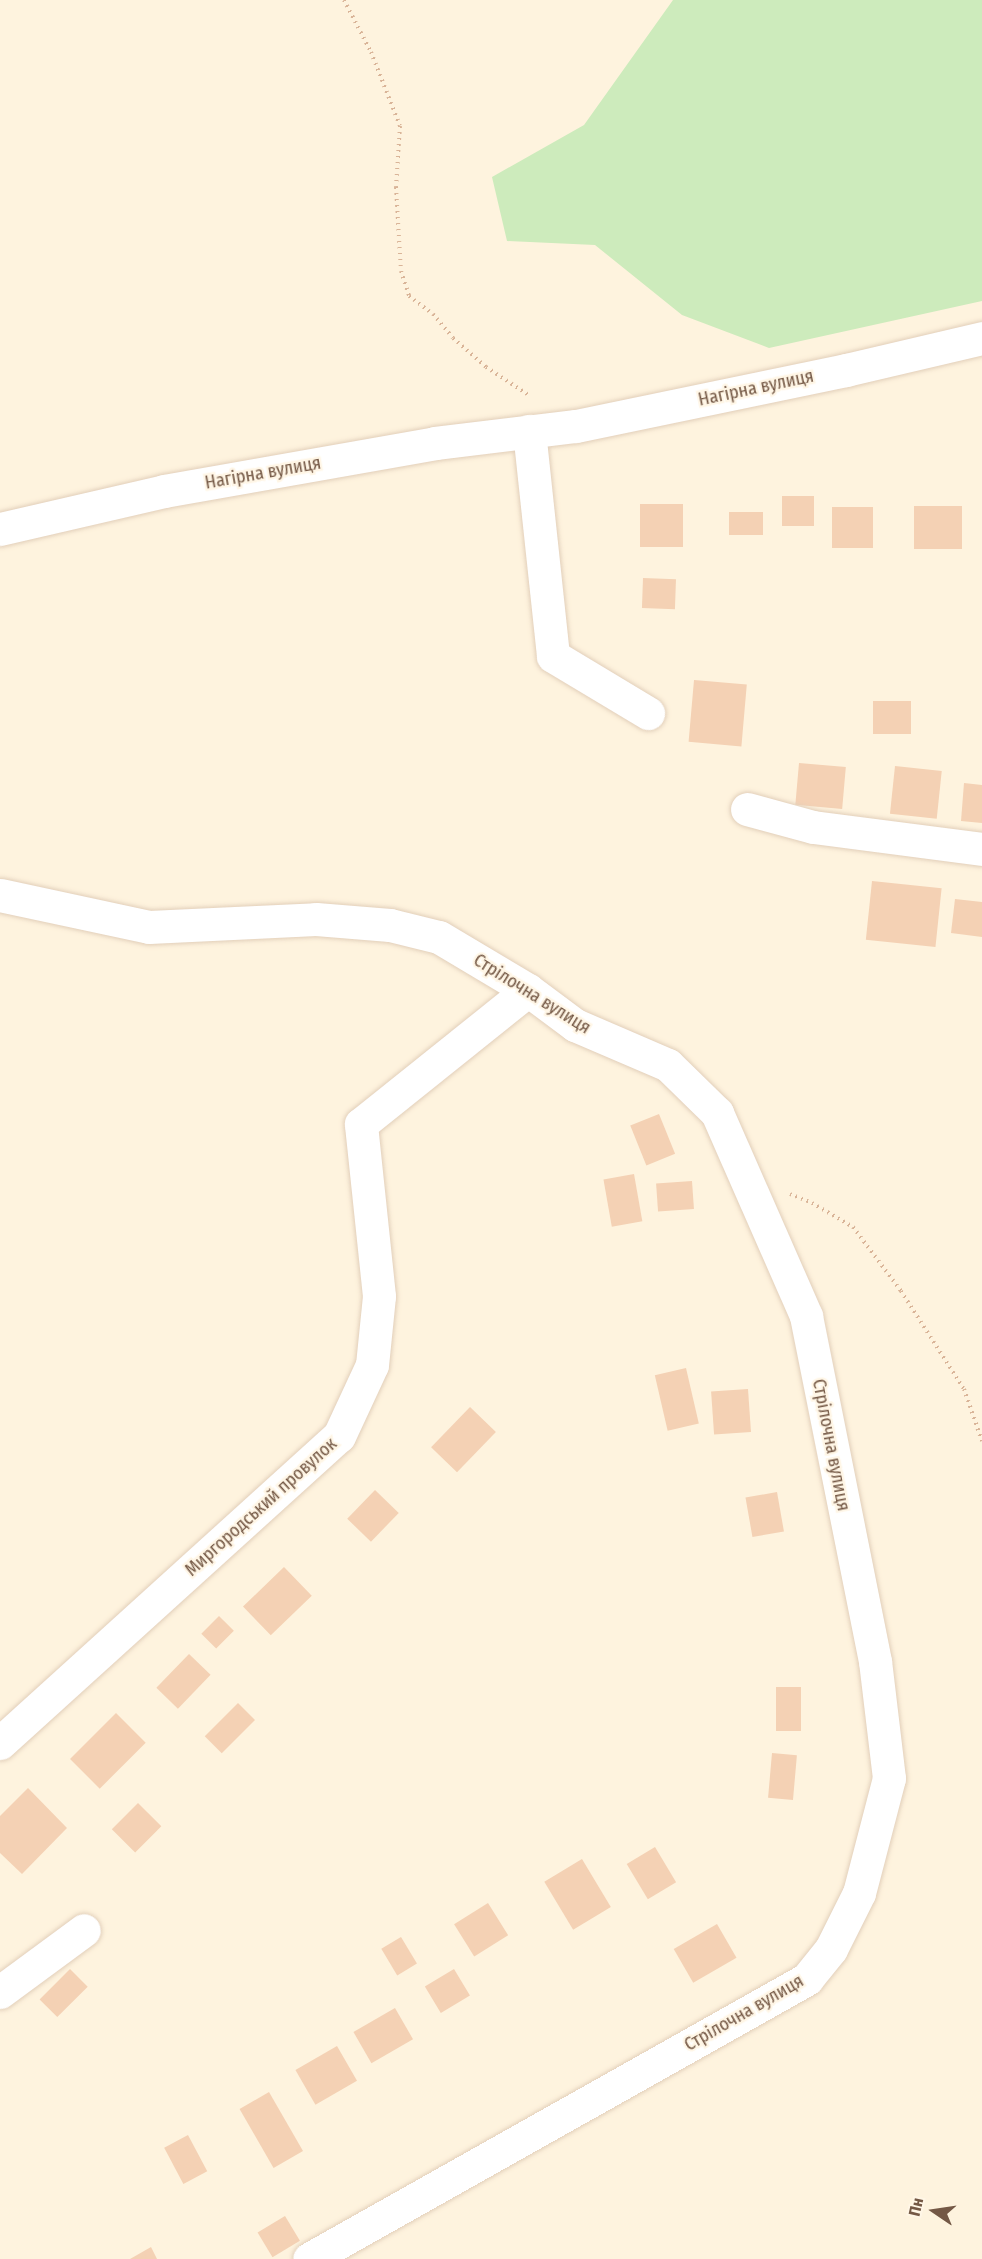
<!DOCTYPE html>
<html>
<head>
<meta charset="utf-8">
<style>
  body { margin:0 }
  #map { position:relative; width:982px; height:2259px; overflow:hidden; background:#fef3de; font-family:"Fira Sans Condensed",sans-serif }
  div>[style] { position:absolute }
  .green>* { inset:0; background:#cdebbc }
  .building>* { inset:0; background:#f4d1b4; transform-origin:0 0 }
  .path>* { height:4px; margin-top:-2px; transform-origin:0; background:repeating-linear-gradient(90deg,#d9b498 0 1.5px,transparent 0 6px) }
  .roads { filter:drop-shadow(0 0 2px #e2cfba) drop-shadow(0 0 2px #e2cfba) }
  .street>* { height:33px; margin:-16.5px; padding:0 16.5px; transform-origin:16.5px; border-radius:16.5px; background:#fff }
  span { translate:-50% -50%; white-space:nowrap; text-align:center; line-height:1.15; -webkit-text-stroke:4.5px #fff6e6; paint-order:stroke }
  .street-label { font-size:18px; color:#745845 }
  .north { position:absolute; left:904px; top:2181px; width:60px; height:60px; -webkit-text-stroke:4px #fff6e6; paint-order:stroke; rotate:283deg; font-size:16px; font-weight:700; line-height:24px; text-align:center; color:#745845 }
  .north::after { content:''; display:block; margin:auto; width:21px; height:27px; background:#745845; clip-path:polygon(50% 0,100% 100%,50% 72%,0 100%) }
</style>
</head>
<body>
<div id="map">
  <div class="green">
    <div style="clip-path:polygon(673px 0,982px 0,982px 301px,769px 348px,682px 315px,595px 245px,507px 241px,492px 177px,584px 125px)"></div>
  </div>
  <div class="building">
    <div style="left:782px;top:496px;width:32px;height:30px"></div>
    <div style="left:640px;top:504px;width:43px;height:43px"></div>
    <div style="left:914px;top:506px;width:48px;height:43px"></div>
    <div style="left:832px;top:507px;width:41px;height:41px"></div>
    <div style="left:729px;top:512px;width:34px;height:23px"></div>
    <div style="left:643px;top:578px;width:33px;height:30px;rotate:2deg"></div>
    <div style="left:694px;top:680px;width:53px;height:62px;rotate:5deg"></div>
    <div style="left:873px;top:701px;width:38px;height:33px"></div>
    <div style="left:799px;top:763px;width:47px;height:42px;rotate:5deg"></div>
    <div style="left:895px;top:766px;width:47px;height:48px;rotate:6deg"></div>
    <div style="clip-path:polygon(964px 783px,982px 785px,982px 823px,961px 821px)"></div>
    <div style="left:872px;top:881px;width:70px;height:59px;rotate:6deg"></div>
    <div style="clip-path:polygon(955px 899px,982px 902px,982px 937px,951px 933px)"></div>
    <div style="left:659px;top:1114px;width:43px;height:31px;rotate:68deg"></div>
    <div style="left:634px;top:1174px;width:48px;height:31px;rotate:80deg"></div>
    <div style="left:692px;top:1181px;width:28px;height:36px;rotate:86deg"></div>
    <div style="left:686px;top:1368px;width:57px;height:32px;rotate:77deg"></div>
    <div style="left:748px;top:1389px;width:43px;height:37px;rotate:86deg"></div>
    <div style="left:470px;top:1407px;width:36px;height:56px;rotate:44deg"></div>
    <div style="left:375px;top:1490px;width:33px;height:40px;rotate:44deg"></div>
    <div style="left:777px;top:1492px;width:40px;height:32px;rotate:80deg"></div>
    <div style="left:284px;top:1567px;width:40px;height:57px;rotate:46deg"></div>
    <div style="left:219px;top:1616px;width:21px;height:25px;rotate:45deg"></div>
    <div style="left:189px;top:1654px;width:30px;height:47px;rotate:44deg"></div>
    <div style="left:776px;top:1687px;width:25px;height:44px"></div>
    <div style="left:238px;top:1703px;width:24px;height:47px;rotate:45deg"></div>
    <div style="left:116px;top:1713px;width:42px;height:65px;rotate:45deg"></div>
    <div style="left:772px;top:1753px;width:25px;height:45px;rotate:5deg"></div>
    <div style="clip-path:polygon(28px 1788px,67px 1828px,22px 1874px,0 1853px,0 1816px)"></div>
    <div style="left:138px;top:1803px;width:33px;height:37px;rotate:45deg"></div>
    <div style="left:655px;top:1847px;width:41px;height:33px;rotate:59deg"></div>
    <div style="left:582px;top:1859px;width:56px;height:44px;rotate:59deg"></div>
    <div style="left:488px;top:1903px;width:38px;height:40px;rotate:58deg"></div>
    <div style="left:717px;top:1924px;width:39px;height:50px;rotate:60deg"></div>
    <div style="left:401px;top:1937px;width:31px;height:23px;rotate:59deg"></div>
    <div style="left:70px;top:1969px;width:25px;height:43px;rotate:45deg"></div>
    <div style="left:454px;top:1969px;width:31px;height:34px;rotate:59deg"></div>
    <div style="left:395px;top:2008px;width:36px;height:48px;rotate:60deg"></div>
    <div style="left:337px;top:2046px;width:40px;height:48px;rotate:60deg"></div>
    <div style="left:269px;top:2092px;width:68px;height:34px;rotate:60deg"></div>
    <div style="left:188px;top:2135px;width:41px;height:27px;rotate:62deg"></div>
    <div style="left:285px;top:2216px;width:29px;height:32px;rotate:59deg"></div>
    <div style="clip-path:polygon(151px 2247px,157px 2259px,130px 2259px)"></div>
  </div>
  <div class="path">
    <div style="left:344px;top:0;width:59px;rotate:62.6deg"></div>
    <div style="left:371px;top:52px;width:79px;rotate:68.6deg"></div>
    <div style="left:400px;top:126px;width:61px;rotate:93.8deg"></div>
    <div style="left:396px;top:187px;width:84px;rotate:86.6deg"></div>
    <div style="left:401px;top:271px;width:26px;rotate:72deg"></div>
    <div style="left:409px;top:296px;width:30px;rotate:37deg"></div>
    <div style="left:433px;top:314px;width:31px;rotate:50deg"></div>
    <div style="left:453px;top:338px;width:44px;rotate:41.3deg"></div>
    <div style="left:486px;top:367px;width:53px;rotate:33.4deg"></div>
    <div style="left:790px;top:1194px;width:24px;rotate:22deg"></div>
    <div style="left:812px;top:1203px;width:48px;rotate:30.3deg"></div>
    <div style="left:853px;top:1227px;width:80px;rotate:53.1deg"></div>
    <div style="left:901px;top:1291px;width:117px;rotate:57.3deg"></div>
    <div style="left:964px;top:1389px;width:55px;rotate:70.9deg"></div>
  </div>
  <div class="roads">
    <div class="street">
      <div style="left:529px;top:431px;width:226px;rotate:83.9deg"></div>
      <div style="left:553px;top:656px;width:111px;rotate:31deg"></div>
      <div style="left:0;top:529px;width:168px;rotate:-13deg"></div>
      <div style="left:164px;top:491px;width:275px;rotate:-10deg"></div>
      <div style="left:435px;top:443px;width:142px;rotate:-6.9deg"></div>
      <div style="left:576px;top:426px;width:276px;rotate:-11.7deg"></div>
      <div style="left:846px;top:370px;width:140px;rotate:-13.2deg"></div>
      <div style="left:747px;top:809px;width:68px;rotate:15.3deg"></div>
      <div style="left:813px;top:827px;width:170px;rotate:7.4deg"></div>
      <div style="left:0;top:895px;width:152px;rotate:12.1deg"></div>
      <div style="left:149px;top:927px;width:167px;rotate:-2.7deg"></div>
      <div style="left:316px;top:919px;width:74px;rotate:4.6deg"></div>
      <div style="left:390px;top:925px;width:50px;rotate:13.8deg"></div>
      <div style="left:439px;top:937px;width:104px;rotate:30.8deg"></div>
      <div style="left:528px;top:990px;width:59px;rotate:36.7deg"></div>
      <div style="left:575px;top:1025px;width:101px;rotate:23.3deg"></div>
      <div style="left:668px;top:1065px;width:69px;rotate:44.4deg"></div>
      <div style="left:717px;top:1113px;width:222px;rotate:66.3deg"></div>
      <div style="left:806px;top:1316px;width:352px;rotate:78.7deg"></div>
      <div style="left:875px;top:1661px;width:118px;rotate:83.2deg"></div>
      <div style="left:889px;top:1778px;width:119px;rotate:104.6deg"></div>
      <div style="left:859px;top:1893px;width:63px;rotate:116.6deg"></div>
      <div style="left:831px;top:1949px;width:38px;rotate:129deg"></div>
      <div style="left:807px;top:1979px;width:571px;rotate:150.65deg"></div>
      <div style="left:0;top:1743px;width:457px;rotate:-42.2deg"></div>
      <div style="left:339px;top:1436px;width:78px;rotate:-65.1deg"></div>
      <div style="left:372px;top:1365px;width:69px;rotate:-84.2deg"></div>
      <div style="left:379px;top:1296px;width:173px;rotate:-96deg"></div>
      <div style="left:361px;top:1124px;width:214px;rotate:-38.7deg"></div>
      <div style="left:0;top:1992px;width:104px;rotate:-36.4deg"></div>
    </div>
  </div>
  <div class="street-label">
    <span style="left:756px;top:388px;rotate:-12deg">Нагірна вулиця</span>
    <span style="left:263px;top:473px;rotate:-10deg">Нагірна вулиця</span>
    <span style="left:532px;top:994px;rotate:32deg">Стрілочна вулиця</span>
    <span style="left:831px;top:1445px;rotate:79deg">Стрілочна вулиця</span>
    <span style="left:261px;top:1507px;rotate:-42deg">Миргородський провулок</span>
    <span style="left:744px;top:2013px;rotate:-30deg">Стрілочна вулиця</span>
  </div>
  <div class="north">Пн</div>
</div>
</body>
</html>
